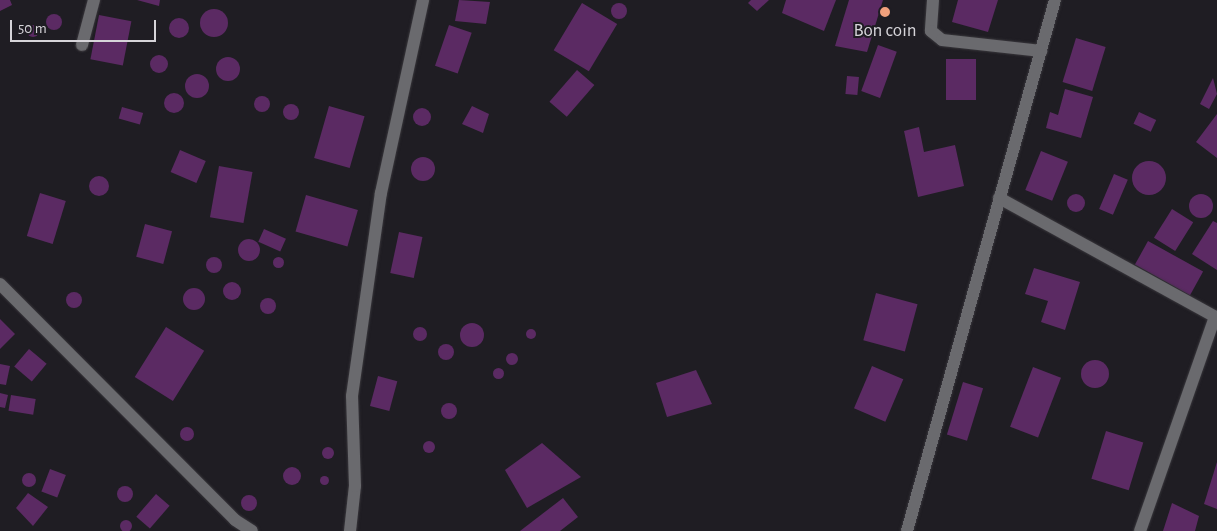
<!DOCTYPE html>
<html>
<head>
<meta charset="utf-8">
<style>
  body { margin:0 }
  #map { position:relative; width:1217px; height:531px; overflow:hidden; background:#1f1d23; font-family:"Alegreya Sans",sans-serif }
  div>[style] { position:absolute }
  .building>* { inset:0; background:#5b2a63; transform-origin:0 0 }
  .round { border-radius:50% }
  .roads { filter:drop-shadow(0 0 1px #39373c) drop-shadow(0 0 1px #39373c) }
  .minor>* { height:12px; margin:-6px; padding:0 6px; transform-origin:6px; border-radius:6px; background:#6a6a6e }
  .dots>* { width:14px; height:14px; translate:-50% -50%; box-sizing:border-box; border:2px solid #1f1d23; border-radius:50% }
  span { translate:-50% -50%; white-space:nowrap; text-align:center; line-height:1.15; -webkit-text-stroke:4px #1f1d23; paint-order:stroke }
  .poi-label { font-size:19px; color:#d6d4d9 }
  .scale { position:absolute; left:10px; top:20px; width:146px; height:22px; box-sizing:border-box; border:2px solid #d6d4d9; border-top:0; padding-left:6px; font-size:15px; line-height:18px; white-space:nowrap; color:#d6d4d9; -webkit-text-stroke:4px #1f1d23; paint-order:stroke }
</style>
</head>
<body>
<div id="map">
  <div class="building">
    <div style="clip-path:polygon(0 0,10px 0,12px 5px,0 11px)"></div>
    <div style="clip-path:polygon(137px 0,160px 0,159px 6px)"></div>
    <div style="clip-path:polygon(459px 0,490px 2px,486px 24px,455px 21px)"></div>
    <div style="clip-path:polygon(751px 0,769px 0,757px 11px,748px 3px)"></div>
    <div style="clip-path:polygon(786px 0,836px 0,824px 31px,782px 13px)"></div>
    <div style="clip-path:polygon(849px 0,883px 0,867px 52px,835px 46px)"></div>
    <div style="clip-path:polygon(958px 0,998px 0,988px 32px,952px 22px)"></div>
    <div style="left:582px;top:3px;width:41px;height:55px;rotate:31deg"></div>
    <div class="round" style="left:611px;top:3px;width:16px;height:16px"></div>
    <div class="round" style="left:200px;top:9px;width:28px;height:28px"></div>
    <div class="round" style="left:46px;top:14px;width:16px;height:16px"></div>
    <div style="left:99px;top:15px;width:33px;height:45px;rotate:11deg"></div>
    <div class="round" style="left:169px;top:18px;width:20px;height:20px"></div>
    <div class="round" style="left:27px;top:25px;width:12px;height:12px"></div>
    <div style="left:449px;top:25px;width:24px;height:43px;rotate:19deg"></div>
    <div style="left:1076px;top:38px;width:31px;height:46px;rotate:17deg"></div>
    <div style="left:878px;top:45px;width:20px;height:49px;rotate:20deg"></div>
    <div class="round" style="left:150px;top:55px;width:18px;height:18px"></div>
    <div class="round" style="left:216px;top:57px;width:24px;height:24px"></div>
    <div style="left:946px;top:59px;width:30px;height:41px"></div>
    <div style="left:577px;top:70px;width:23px;height:42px;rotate:41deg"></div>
    <div class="round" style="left:185px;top:74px;width:24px;height:24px"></div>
    <div style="left:847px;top:76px;width:12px;height:18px;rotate:5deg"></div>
    <div style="clip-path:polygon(1213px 78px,1217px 94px,1209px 109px,1200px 104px)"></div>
    <div style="clip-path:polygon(1065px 89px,1093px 97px,1081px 138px,1046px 128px,1050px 112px,1058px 115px)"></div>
    <div class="round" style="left:164px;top:93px;width:20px;height:20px"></div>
    <div class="round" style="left:254px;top:96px;width:16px;height:16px"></div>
    <div class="round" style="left:283px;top:104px;width:16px;height:16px"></div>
    <div style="left:329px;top:106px;width:37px;height:54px;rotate:16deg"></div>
    <div style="clip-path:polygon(472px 106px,489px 114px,483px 133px,462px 124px)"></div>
    <div style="left:122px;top:107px;width:22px;height:12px;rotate:16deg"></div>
    <div class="round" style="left:413px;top:108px;width:18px;height:18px"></div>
    <div style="left:1139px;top:112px;width:19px;height:13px;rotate:25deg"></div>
    <div style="clip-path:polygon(1217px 114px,1217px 158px,1196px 142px)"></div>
    <div style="clip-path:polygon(919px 127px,924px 152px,955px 145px,964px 186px,918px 197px,904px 131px)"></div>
    <div style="left:180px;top:150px;width:28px;height:24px;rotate:23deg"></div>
    <div style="left:1041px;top:151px;width:29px;height:42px;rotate:22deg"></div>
    <div class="round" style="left:411px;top:157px;width:24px;height:24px"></div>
    <div class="round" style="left:1132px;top:161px;width:34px;height:34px"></div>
    <div style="left:219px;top:166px;width:34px;height:52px;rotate:10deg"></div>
    <div style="left:1114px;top:174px;width:15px;height:38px;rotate:23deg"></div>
    <div class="round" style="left:89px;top:176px;width:20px;height:20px"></div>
    <div style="left:40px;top:193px;width:27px;height:45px;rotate:17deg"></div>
    <div class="round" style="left:1189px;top:194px;width:24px;height:24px"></div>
    <div class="round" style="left:1067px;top:194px;width:18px;height:18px"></div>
    <div style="left:306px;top:195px;width:54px;height:38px;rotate:16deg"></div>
    <div style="left:1172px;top:209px;width:25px;height:34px;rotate:32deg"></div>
    <div style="clip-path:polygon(1213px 221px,1217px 223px,1217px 270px,1192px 254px)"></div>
    <div style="left:145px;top:224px;width:28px;height:34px;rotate:15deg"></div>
    <div style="left:264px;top:229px;width:24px;height:14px;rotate:24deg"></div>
    <div style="left:399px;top:232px;width:24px;height:42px;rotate:12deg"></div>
    <div class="round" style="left:238px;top:239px;width:22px;height:22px"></div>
    <div style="left:1148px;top:241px;width:63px;height:27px;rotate:29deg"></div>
    <div class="round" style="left:272.5px;top:256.5px;width:11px;height:11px"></div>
    <div class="round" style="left:206px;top:257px;width:16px;height:16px"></div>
    <div style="clip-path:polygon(1034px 268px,1080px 282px,1065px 330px,1041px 322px,1048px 301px,1025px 294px)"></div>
    <div class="round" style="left:223px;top:282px;width:18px;height:18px"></div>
    <div class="round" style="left:183px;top:288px;width:22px;height:22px"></div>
    <div class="round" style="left:66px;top:292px;width:16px;height:16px"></div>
    <div style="left:876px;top:293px;width:43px;height:49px;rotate:15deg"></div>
    <div class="round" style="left:260px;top:298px;width:16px;height:16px"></div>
    <div style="clip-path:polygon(0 319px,15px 334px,0 349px)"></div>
    <div class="round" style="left:460px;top:323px;width:24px;height:24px"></div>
    <div class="round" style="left:413px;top:327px;width:14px;height:14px"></div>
    <div style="left:166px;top:327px;width:45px;height:59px;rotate:32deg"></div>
    <div class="round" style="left:526px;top:329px;width:10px;height:10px"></div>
    <div class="round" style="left:438px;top:344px;width:16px;height:16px"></div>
    <div style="left:29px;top:349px;width:23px;height:23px;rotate:40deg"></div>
    <div class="round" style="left:506px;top:353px;width:12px;height:12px"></div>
    <div class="round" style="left:1081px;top:360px;width:28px;height:28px"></div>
    <div style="clip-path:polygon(0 364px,10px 366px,6px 385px,0 384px)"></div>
    <div style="left:872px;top:366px;width:34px;height:46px;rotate:23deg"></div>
    <div style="left:1033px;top:367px;width:30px;height:64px;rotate:21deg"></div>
    <div class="round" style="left:492.5px;top:367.5px;width:11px;height:11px"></div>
    <div style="clip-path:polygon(696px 370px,712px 404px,667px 417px,656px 383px)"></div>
    <div style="left:378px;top:376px;width:20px;height:31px;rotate:15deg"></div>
    <div style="left:963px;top:382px;width:21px;height:55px;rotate:17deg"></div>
    <div style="clip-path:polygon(0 393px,8px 395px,5px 408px,0 407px)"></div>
    <div style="left:11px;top:395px;width:25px;height:16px;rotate:9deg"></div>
    <div class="round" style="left:441px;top:403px;width:16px;height:16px"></div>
    <div class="round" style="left:180px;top:427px;width:14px;height:14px"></div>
    <div style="left:1106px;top:431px;width:39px;height:50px;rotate:17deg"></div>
    <div class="round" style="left:423px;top:441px;width:12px;height:12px"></div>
    <div style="clip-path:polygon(542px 443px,581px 477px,527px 508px,505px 470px)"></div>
    <div class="round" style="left:322px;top:447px;width:12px;height:12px"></div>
    <div style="clip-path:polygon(1217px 462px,1217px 509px,1204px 504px)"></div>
    <div class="round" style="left:283px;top:467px;width:18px;height:18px"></div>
    <div style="left:50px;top:469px;width:17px;height:24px;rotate:21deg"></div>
    <div class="round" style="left:22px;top:473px;width:14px;height:14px"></div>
    <div class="round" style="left:319.5px;top:475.5px;width:9px;height:9px"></div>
    <div class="round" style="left:117px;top:486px;width:16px;height:16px"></div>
    <div style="clip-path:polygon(28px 493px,48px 507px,33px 526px,16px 508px)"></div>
    <div style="left:156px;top:494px;width:18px;height:30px;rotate:41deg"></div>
    <div class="round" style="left:241px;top:495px;width:16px;height:16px"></div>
    <div style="clip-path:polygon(563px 498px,578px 517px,560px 531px,520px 531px)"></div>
    <div style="clip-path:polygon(1172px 503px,1199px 516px,1195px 531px,1163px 531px)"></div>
    <div class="round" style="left:120px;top:520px;width:12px;height:12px"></div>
  </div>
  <div class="roads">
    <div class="minor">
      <div style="left:933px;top:0;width:31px;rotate:94deg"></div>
      <div style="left:931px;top:31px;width:14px;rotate:39deg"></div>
      <div style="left:942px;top:40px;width:100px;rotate:6.3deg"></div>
      <div style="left:82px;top:45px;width:47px;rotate:-75.1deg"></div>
      <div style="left:999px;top:198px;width:249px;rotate:28.8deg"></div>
      <div style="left:0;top:284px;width:333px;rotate:45.1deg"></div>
      <div style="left:235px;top:520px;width:20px;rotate:33deg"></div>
      <div style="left:350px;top:531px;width:45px;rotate:-83.7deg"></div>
      <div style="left:355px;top:486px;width:90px;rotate:-91.9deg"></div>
      <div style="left:352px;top:396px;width:205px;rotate:-81.9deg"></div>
      <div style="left:381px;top:193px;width:198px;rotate:-77.7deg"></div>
      <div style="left:907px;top:531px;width:551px;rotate:-74.43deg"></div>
      <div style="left:1140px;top:531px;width:227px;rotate:-70.7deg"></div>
    </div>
  </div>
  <div class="dots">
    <div style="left:885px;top:12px;background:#f1a17d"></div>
  </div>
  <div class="poi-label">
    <span style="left:885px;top:31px">Bon coin</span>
  </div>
  <div class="scale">50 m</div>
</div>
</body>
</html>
